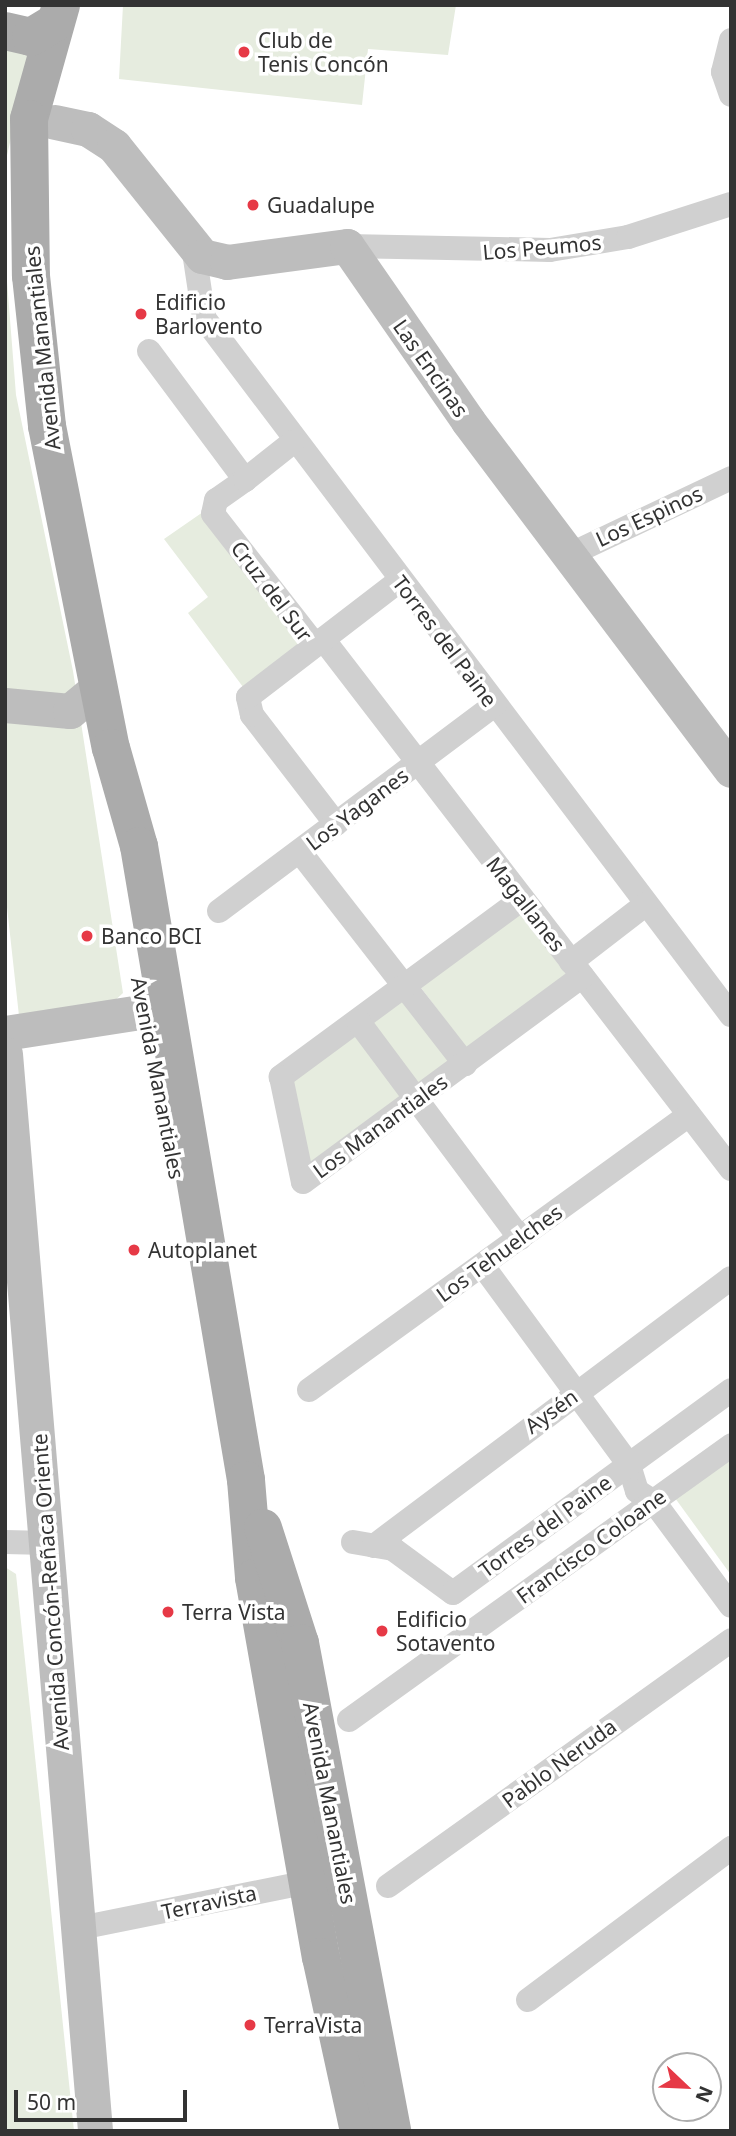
<!DOCTYPE html>
<html>
<head>
<meta charset="utf-8">
<style>
  body { margin:0 }
  #map { position:relative; width:736px; height:2136px; overflow:hidden; background:#fff; font-family:"Noto Sans",sans-serif }
  div>[style] { position:absolute }
  .green>* { inset:0; background:#e6ecdf; transform-origin:0 0 }
  .street>* { height:24px; margin:-12px; padding:0 12px; transform-origin:12px; border-radius:12px; background:#d0d0d0 }
  .secondary>* { height:35px; margin:-17.5px; padding:0 17.5px; transform-origin:17.5px; border-radius:17.5px; background:#bdbdbd }
  .primary>* { height:38px; margin:-19px; padding:0 19px; transform-origin:19px; border-radius:19px; background:#ababab }
  .dots>* { width:19px; height:19px; translate:-50% -50%; box-sizing:border-box; border:4px solid #fff; border-radius:50% }
  span { translate:-50% -50%; white-space:nowrap; text-align:center; line-height:1.15; -webkit-text-stroke:7px #fff; paint-order:stroke }
  .poi-label { font-size:21px; color:#333 }
  .left { translate:0 -50%; text-align:left }
  .street-label { font-size:21px; color:#333 }
  .frame { position:absolute; inset:0; border:7px solid #333; pointer-events:none }
  .north { position:absolute; left:652px; top:2052px; width:70px; height:70px; box-sizing:border-box; background:#fff; border:2px solid #adadad; border-radius:50%; rotate:113deg; font-size:19px; font-weight:700; line-height:28px; text-align:center; color:#333 }
  .north::after { content:''; display:block; margin:auto; width:24px; height:32px; background:#e63946; clip-path:polygon(50% 0,100% 100%,50% 72%,0 100%) }
  .scale { position:absolute; left:14px; top:2090px; width:173px; height:32px; box-sizing:border-box; border:4px solid #333; border-top:0; padding-left:9px; font-size:21px; line-height:24px; white-space:nowrap; color:#333; -webkit-text-stroke:5px #fff; paint-order:stroke }
</style>
</head>
<body>
<div id="map">
  <div class="green">
    <div style="clip-path:polygon(123px 5px,456px 5px,448px 55px,368px 49px,362px 105px,119px 79px)"></div>
    <div style="clip-path:polygon(5px 47px,31px 52px,5px 164px)"></div>
    <div style="clip-path:polygon(5px 256px,16px 395px,73px 671px,123px 993px,109px 1006px,19px 1016px,5px 889px)"></div>
    <div style="clip-path:polygon(203px 512px,303px 643px,243px 687px,188px 613px,208px 597px,164px 539px)"></div>
    <div style="left:517px;top:909px;width:86px;height:124px;rotate:53deg"></div>
    <div style="left:404px;top:996px;width:84px;height:45px;rotate:54deg"></div>
    <div style="clip-path:polygon(357px 1027px,409px 1099px,307px 1173px,287px 1078px)"></div>
    <div style="clip-path:polygon(731px 1459px,731px 1575px,675px 1498px)"></div>
    <div style="clip-path:polygon(5px 1567px,16px 1574px,74px 2131px,5px 2131px)"></div>
  </div>
  <div class="street">
    <div style="left:731px;top:40px;width:33px;rotate:104deg"></div>
    <div style="left:723px;top:72px;width:24px;rotate:71deg"></div>
    <div style="left:347px;top:246px;width:203px;rotate:1.1deg"></div>
    <div style="left:550px;top:250px;width:79px;rotate:-9.5deg"></div>
    <div style="left:628px;top:237px;width:108px;rotate:-17.8deg"></div>
    <div style="left:194px;top:252px;width:67px;rotate:81.4deg"></div>
    <div style="left:204px;top:318px;width:874px;rotate:52.91deg"></div>
    <div style="left:149px;top:351px;width:161px;rotate:53.3deg"></div>
    <div style="left:245px;top:480px;width:35px;rotate:145deg"></div>
    <div style="left:216px;top:500px;width:14px;rotate:102deg"></div>
    <div style="left:213px;top:514px;width:166px;rotate:52.1deg"></div>
    <div style="left:245px;top:480px;width:61px;rotate:-38.4deg"></div>
    <div style="left:569px;top:555px;width:179px;rotate:-25.4deg"></div>
    <div style="left:323px;top:639px;width:669px;rotate:52.41deg"></div>
    <div style="left:336px;top:824px;width:138px;rotate:-127.6deg"></div>
    <div style="left:252px;top:715px;width:18px;rotate:-103deg"></div>
    <div style="left:248px;top:697px;width:190px;rotate:-37.5deg"></div>
    <div style="left:300px;top:852px;width:269px;rotate:52.1deg"></div>
    <div style="left:522px;top:899px;width:300px;rotate:143.6deg"></div>
    <div style="left:281px;top:1077px;width:107px;rotate:78.2deg"></div>
    <div style="left:303px;top:1182px;width:347px;rotate:-36.4deg"></div>
    <div style="left:219px;top:911px;width:344px;rotate:-36.8deg"></div>
    <div style="left:571px;top:962px;width:95px;rotate:-37.7deg"></div>
    <div style="left:358px;top:1021px;width:271px;rotate:53.3deg"></div>
    <div style="left:483px;top:1266px;width:247px;rotate:53.7deg"></div>
    <div style="left:629px;top:1465px;width:27px;rotate:73deg"></div>
    <div style="left:637px;top:1491px;width:20px;rotate:33deg"></div>
    <div style="left:654px;top:1502px;width:129px;rotate:53.5deg"></div>
    <div style="left:309px;top:1390px;width:469px;rotate:-35.9deg"></div>
    <div style="left:5px;top:1542px;width:42px;rotate:1.4deg"></div>
    <div style="left:353px;top:1542px;width:41px;rotate:9.9deg"></div>
    <div style="left:393px;top:1549px;width:74px;rotate:36.3deg"></div>
    <div style="left:453px;top:1593px;width:344px;rotate:-36.1deg"></div>
    <div style="left:374px;top:1546px;width:446px;rotate:-36.9deg"></div>
    <div style="left:349px;top:1720px;width:471px;rotate:-35.7deg"></div>
    <div style="left:388px;top:1886px;width:422px;rotate:-35.6deg"></div>
    <div style="left:75px;top:1929px;width:252px;rotate:-11.4deg"></div>
    <div style="left:528px;top:2000px;width:254px;rotate:-36.8deg"></div>
  </div>
  <div class="secondary">
    <div style="left:55px;top:122px;width:34px;rotate:12deg"></div>
    <div style="left:88px;top:129px;width:31px;rotate:33deg"></div>
    <div style="left:114px;top:146px;width:141px;rotate:51.3deg"></div>
    <div style="left:202px;top:256px;width:26px;rotate:13deg"></div>
    <div style="left:227px;top:262px;width:121px;rotate:-7.6deg"></div>
    <div style="left:347px;top:246px;width:213px;rotate:55.3deg"></div>
    <div style="left:468px;top:421px;width:437px;rotate:53deg"></div>
    <div style="left:5px;top:705px;width:65px;rotate:5.3deg"></div>
    <div style="left:70px;top:711px;width:38px;rotate:-40deg"></div>
    <div style="left:5px;top:1033px;width:163px;rotate:-8.8deg"></div>
    <div style="left:5px;top:1054px;width:1081px;rotate:85.22deg"></div>
  </div>
  <div class="primary">
    <div style="left:61px;top:5px;width:118px;rotate:105.7deg"></div>
    <div style="left:29px;top:119px;width:157px;rotate:89.3deg"></div>
    <div style="left:31px;top:276px;width:151px;rotate:83.9deg"></div>
    <div style="left:47px;top:426px;width:328px;rotate:78.8deg"></div>
    <div style="left:111px;top:748px;width:102px;rotate:74.1deg"></div>
    <div style="left:139px;top:846px;width:643px;rotate:80.42deg"></div>
    <div style="left:246px;top:1480px;width:98px;rotate:85.3deg"></div>
    <div style="left:254px;top:1578px;width:385px;rotate:80deg"></div>
    <div style="left:321px;top:1957px;width:178px;rotate:77.7deg"></div>
    <div style="left:5px;top:31px;width:27px;rotate:13deg"></div>
    <div style="left:31px;top:37px;width:27px;rotate:-31deg"></div>
    <div style="left:263px;top:1528px;width:121px;rotate:72.2deg"></div>
    <div style="left:300px;top:1643px;width:497px;rotate:79.3deg"></div>
  </div>
  <div class="dots">
    <div style="left:244px;top:52px;background:#e63946"></div>
    <div style="left:253px;top:205px;background:#e63946"></div>
    <div style="left:141px;top:314px;background:#e63946"></div>
    <div style="left:87px;top:936px;background:#e63946"></div>
    <div style="left:134px;top:1250px;background:#e63946"></div>
    <div style="left:168px;top:1612px;background:#e63946"></div>
    <div style="left:382px;top:1631px;background:#e63946"></div>
    <div style="left:250px;top:2025px;background:#e63946"></div>
  </div>
  <div class="poi-label">
    <span class="left" style="left:258px;top:52px">Club de<br>Tenis Concón</span>
    <span class="left" style="left:267px;top:205px">Guadalupe</span>
    <span class="left" style="left:155px;top:314px">Edificio<br>Barlovento</span>
    <span class="left" style="left:101px;top:936px">Banco BCI</span>
    <span class="left" style="left:148px;top:1250px">Autoplanet</span>
    <span class="left" style="left:182px;top:1612px">Terra Vista</span>
    <span class="left" style="left:396px;top:1631px">Edificio<br>Sotavento</span>
    <span class="left" style="left:264px;top:2025px">TerraVista</span>
  </div>
  <div class="street-label">
    <span style="left:542px;top:247px;rotate:-5deg">Los Peumos</span>
    <span style="left:42px;top:348px;rotate:-96deg">Avenida Manantiales</span>
    <span style="left:431px;top:368px;rotate:55deg">Las Encinas</span>
    <span style="left:649px;top:516px;rotate:-25deg">Los Espinos</span>
    <span style="left:272px;top:591px;rotate:53deg">Cruz del Sur</span>
    <span style="left:445px;top:641px;rotate:53deg">Torres del Paine</span>
    <span style="left:357px;top:809px;rotate:-37deg">Los Yaganes</span>
    <span style="left:526px;top:904px;rotate:52deg">Magallanes</span>
    <span style="left:158px;top:1078px;rotate:79deg">Avenida Manantiales</span>
    <span style="left:380px;top:1126px;rotate:-36deg">Los Manantiales</span>
    <span style="left:499px;top:1253px;rotate:-36deg">Los Tehuelches</span>
    <span style="left:551px;top:1411px;rotate:-36deg">Aysén</span>
    <span style="left:545px;top:1526px;rotate:-36deg">Torres del Paine</span>
    <span style="left:591px;top:1546px;rotate:-36deg">Francisco Coloane</span>
    <span style="left:50px;top:1592px;rotate:-94deg">Avenida Concón-Reñaca Oriente</span>
    <span style="left:559px;top:1763px;rotate:-36deg">Pablo Neruda</span>
    <span style="left:330px;top:1803px;rotate:79deg">Avenida Manantiales</span>
    <span style="left:209px;top:1902px;rotate:-12deg">Terravista</span>
  </div>
  <div class="frame"></div>
  <div class="north">N</div>
  <div class="scale">50 m</div>
</div>
</body>
</html>
